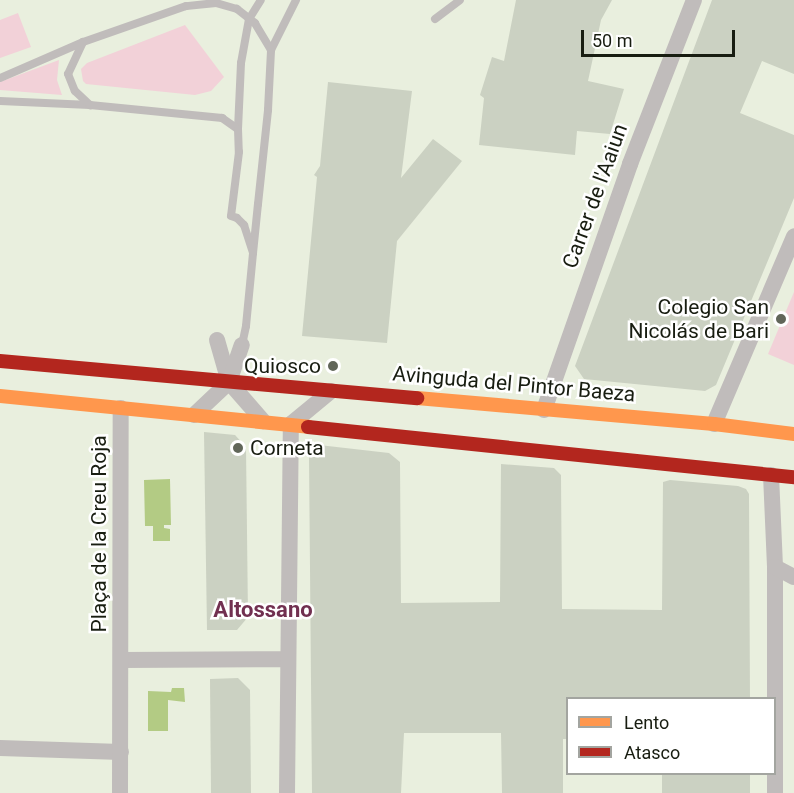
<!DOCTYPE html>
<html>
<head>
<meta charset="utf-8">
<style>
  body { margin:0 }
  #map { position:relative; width:794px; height:793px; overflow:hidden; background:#e9efde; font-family:Roboto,sans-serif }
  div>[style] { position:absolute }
  .green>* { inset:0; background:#f2d1d8 }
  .water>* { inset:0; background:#b3cb84 }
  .building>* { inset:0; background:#cbd1c2; transform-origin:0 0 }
  .lane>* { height:8px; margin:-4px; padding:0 4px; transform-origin:4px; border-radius:4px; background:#c0bcbb }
  .street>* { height:16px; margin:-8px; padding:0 8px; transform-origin:8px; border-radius:8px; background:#c0bcbb }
  .slow>* { height:14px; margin:-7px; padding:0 7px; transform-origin:7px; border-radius:7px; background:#ff974d }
  .jam>* { height:14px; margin:-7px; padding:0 7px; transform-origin:7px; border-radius:7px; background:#b3261e }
  .dots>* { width:16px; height:16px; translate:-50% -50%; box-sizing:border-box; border:3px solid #fff; border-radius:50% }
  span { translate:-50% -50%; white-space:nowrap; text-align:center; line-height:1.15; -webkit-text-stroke:5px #fff; paint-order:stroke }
  .street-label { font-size:21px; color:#181d11 }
  .poi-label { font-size:21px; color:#181d11 }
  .right { translate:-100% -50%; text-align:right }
  .left { translate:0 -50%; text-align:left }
  .neighbourhood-label { font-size:22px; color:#713050; font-weight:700 }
  .legend { position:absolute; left:566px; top:697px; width:210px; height:78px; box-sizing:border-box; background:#fff; border:2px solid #a3a5a0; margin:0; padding:8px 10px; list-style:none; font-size:18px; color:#181d11 }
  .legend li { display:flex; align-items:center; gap:12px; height:30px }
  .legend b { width:30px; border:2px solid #a3a5a0 }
  .scale { position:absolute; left:581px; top:30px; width:154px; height:27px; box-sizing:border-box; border:3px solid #181d11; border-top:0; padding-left:8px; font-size:18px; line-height:21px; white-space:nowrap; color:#181d11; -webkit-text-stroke:4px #fff; paint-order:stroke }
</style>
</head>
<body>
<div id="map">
  <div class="green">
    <div style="clip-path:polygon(18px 13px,31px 47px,0 58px,0 20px)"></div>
    <div style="clip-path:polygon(185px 25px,224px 77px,211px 91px,195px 95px,86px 84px,83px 81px,81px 69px,87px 63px)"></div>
    <div style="clip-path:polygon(59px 60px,57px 80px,62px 95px,0 90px,0 82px)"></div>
    <div style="clip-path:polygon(794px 292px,794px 365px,768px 354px)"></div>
  </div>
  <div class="water">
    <div style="clip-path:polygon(170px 479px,171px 525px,164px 525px,164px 528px,170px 529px,170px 541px,153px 541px,153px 526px,145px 526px,144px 480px)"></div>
    <div style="clip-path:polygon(172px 688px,184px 688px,185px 702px,168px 700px,168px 731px,148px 731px,148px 691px,171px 692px)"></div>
  </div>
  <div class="building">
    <div style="clip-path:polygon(516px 0,612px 0,601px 20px,588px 81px,624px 89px,610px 134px,577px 131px,575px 155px,479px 145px,484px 98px,480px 95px,492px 57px,504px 61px)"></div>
    <div style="clip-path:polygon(712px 0,794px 0,794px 74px,762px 61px,740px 113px,794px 135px,794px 198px,716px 385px,705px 391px,584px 379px,575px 366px)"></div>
    <div style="clip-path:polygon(328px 82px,412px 91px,401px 178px,433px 139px,462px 161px,397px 241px,387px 343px,302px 336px,317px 177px,314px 175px,320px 166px)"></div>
    <div style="clip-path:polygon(204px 432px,235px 435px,246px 447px,248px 617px,237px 630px,207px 630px)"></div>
    <div style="clip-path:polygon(319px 445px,389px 453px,400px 462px,401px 603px,500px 602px,501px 464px,554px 468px,561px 475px,562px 609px,662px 610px,663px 482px,670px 480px,738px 486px,746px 489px,749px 494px,750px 699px,567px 699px,567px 739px,563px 739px,563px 793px,502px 793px,501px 733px,404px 733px,401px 793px,312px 793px,309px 456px)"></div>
    <div style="clip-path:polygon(238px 678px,250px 690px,251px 793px,211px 793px,210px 679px)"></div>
    <div style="left:662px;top:774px;width:88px;height:19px"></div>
  </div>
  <div class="lane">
    <div style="left:435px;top:19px;width:31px;rotate:-37deg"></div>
    <div style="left:271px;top:50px;width:56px;rotate:-63.4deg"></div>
    <div style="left:0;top:78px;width:90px;rotate:-23.4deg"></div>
    <div style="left:0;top:101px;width:90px;rotate:2.5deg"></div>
    <div style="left:238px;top:129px;width:66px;rotate:-87.4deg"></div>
    <div style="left:241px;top:63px;width:45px;rotate:-79.7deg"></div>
    <div style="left:249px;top:19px;width:22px;rotate:-58deg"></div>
    <div style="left:242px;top:345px;width:19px;rotate:-78deg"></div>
    <div style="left:246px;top:326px;width:73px;rotate:-84.5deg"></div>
    <div style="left:253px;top:253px;width:49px;rotate:-84.2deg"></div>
    <div style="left:258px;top:204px;width:95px;rotate:-83.9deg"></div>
    <div style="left:268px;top:110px;width:60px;rotate:-87.1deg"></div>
    <div style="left:271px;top:50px;width:31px;rotate:-121deg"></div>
    <div style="left:255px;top:23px;width:23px;rotate:-142deg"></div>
    <div style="left:237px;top:9px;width:22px;rotate:-164deg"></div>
    <div style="left:216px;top:3px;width:30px;rotate:174deg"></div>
    <div style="left:186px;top:6px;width:109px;rotate:160.7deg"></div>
    <div style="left:83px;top:42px;width:35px;rotate:115deg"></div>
    <div style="left:68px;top:74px;width:18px;rotate:68deg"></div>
    <div style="left:75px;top:91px;width:21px;rotate:43deg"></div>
    <div style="left:90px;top:105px;width:133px;rotate:5.6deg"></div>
    <div style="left:222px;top:118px;width:19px;rotate:35deg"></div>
    <div style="left:238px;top:129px;width:23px;rotate:88deg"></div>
    <div style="left:239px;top:152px;width:64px;rotate:97.1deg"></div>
    <div style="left:231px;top:216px;width:6px;rotate:18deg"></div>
    <div style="left:237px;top:218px;width:10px;rotate:45deg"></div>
    <div style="left:244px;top:225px;width:29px;rotate:72deg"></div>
  </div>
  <div class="street">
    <div style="left:217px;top:340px;width:44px;rotate:74.1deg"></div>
    <div style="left:229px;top:382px;width:52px;rotate:48.9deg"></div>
    <div style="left:544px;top:410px;width:261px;rotate:-70.7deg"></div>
    <div style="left:630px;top:164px;width:176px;rotate:-68.7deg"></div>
    <div style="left:194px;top:415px;width:48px;rotate:-43.3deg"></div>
    <div style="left:229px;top:382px;width:39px;rotate:-71deg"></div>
    <div style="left:714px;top:424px;width:204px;rotate:-66.9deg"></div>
    <div style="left:771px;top:475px;width:92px;rotate:87.5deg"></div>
    <div style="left:775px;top:567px;width:226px;rotate:90deg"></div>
    <div style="left:775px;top:567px;width:21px;rotate:28deg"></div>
    <div style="left:123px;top:660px;width:164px;rotate:-0.3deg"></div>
    <div style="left:0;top:748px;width:121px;rotate:1.9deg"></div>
    <div style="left:120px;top:793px;width:385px;rotate:-89.9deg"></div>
    <div style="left:287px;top:793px;width:369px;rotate:-89.4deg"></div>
    <div style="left:291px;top:424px;width:52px;rotate:-39.5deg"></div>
  </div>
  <div class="slow">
    <div style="left:0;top:396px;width:310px;rotate:5.7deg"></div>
    <div style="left:417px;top:398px;width:298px;rotate:5deg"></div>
    <div style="left:714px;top:424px;width:81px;rotate:7.1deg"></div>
  </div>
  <div class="jam">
    <div style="left:0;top:361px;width:419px;rotate:5.1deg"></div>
    <div style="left:308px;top:427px;width:489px;rotate:5.9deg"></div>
  </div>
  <div class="dots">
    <div style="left:781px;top:319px;background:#616659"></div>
    <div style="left:333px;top:366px;background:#616659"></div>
    <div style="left:238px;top:448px;background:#616659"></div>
  </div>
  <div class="street-label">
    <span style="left:595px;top:196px;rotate:-70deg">Carrer de l'Aaiun</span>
    <span style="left:514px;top:384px;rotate:5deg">Avinguda del Pintor Baeza</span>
    <span style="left:99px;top:534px;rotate:-90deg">Plaça de la Creu Roja</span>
  </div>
  <div class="poi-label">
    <span class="right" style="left:769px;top:319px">Colegio San<br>Nicolás de Bari</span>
    <span class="right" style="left:321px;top:366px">Quiosco</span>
    <span class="left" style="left:250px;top:448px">Corneta</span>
  </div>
  <div class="neighbourhood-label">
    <span style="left:263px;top:610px">Altossano</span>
  </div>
  <ul class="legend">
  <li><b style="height:8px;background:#ff974d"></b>Lento</li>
  <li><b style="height:8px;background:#b3261e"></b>Atasco</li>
  </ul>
  <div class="scale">50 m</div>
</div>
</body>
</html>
